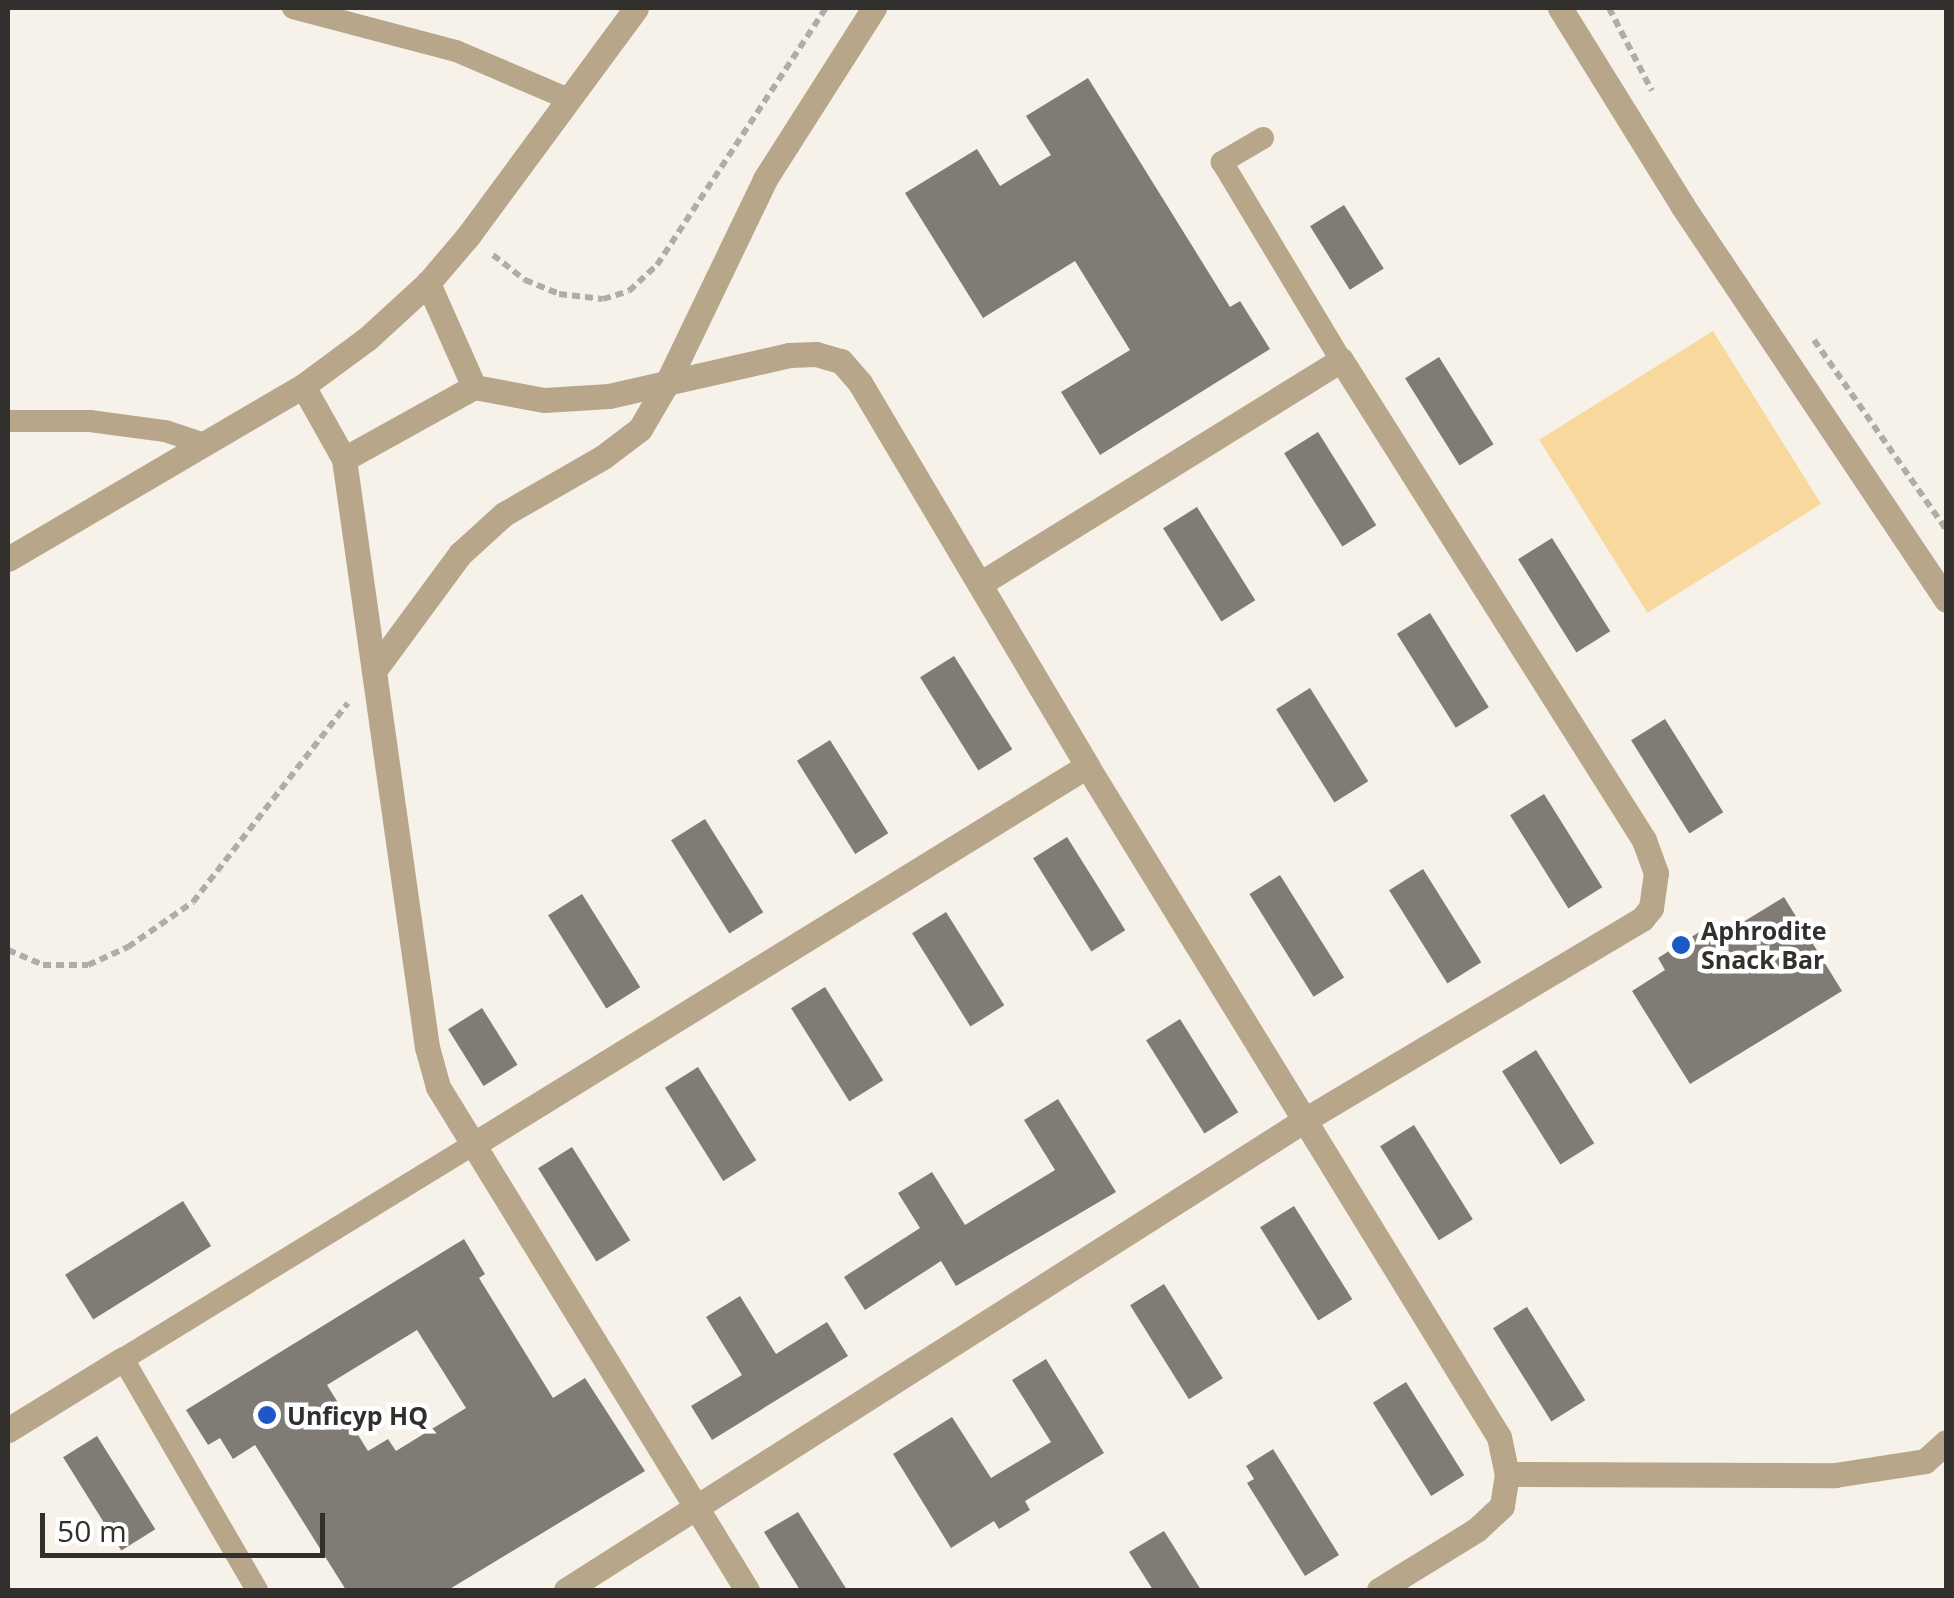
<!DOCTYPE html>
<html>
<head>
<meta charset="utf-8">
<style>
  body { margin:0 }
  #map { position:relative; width:1954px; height:1598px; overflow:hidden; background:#f6f1e9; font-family:"Open Sans",sans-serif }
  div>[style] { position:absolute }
  .green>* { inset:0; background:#f9d89d; transform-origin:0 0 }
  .building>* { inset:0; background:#807c75; transform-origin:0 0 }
  .path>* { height:6px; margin-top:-3px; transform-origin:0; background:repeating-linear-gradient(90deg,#b1ada6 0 8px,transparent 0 13px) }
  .service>* { height:22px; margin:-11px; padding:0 11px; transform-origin:11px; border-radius:11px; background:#b7a68a }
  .minor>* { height:25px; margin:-12.5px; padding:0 12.5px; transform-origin:12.5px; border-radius:12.5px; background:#b7a68a }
  .dots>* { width:28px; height:28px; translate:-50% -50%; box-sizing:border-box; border:5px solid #fff; border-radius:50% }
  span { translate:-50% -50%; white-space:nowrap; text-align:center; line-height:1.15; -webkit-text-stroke:9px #fff; paint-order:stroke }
  .poi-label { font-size:25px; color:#32302d; font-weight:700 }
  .left { translate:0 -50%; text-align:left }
  .frame { position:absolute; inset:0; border:10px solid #32302d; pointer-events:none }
  .scale { position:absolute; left:40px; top:1513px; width:285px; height:45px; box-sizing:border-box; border:5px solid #32302d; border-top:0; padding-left:12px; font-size:30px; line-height:35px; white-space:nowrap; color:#32302d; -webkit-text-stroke:8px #fff; paint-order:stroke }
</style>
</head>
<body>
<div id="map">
  <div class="green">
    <div style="left:1713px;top:331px;width:204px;height:205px;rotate:58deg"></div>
  </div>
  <div class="building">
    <div style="clip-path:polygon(1088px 78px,1230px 307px,1240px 301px,1270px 349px,1100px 455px,1061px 392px,1130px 350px,1075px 261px,983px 318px,905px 193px,977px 149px,1000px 186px,1051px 155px,1026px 116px)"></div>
    <div style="left:1344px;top:205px;width:75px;height:40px;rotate:58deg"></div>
    <div style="left:1439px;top:357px;width:103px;height:40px;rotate:58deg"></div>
    <div style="left:1318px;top:432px;width:110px;height:40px;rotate:58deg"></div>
    <div style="left:1197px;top:507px;width:110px;height:40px;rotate:58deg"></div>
    <div style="left:1552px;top:538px;width:110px;height:40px;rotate:58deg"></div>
    <div style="left:1430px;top:613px;width:111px;height:39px;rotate:58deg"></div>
    <div style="left:954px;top:656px;width:110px;height:40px;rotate:58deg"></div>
    <div style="left:1310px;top:688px;width:110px;height:40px;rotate:58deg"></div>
    <div style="left:1665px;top:719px;width:110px;height:40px;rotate:58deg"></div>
    <div style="left:830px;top:740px;width:110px;height:39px;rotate:58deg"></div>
    <div style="left:1544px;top:794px;width:110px;height:40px;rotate:58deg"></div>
    <div style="left:705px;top:819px;width:110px;height:40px;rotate:58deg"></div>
    <div style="left:1067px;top:837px;width:110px;height:40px;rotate:58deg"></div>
    <div style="left:1423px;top:869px;width:110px;height:40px;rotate:58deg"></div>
    <div style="left:1280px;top:875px;width:121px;height:36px;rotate:58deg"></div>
    <div style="left:582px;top:894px;width:110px;height:40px;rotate:58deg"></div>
    <div style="clip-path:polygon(1784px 897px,1842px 991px,1690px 1084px,1632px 991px,1665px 970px,1658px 958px,1704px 929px,1712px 941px)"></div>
    <div style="left:946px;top:912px;width:110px;height:40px;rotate:58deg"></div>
    <div style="left:825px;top:987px;width:110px;height:40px;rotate:58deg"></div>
    <div style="left:482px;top:1008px;width:67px;height:40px;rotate:58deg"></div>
    <div style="left:1180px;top:1019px;width:110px;height:40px;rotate:58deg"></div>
    <div style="left:1536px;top:1050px;width:110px;height:40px;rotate:58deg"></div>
    <div style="left:698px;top:1067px;width:110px;height:39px;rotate:58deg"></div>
    <div style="clip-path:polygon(1058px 1099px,1116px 1192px,956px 1286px,941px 1261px,865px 1310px,844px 1277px,920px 1228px,898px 1193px,932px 1172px,965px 1225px,1055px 1170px,1024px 1120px)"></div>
    <div style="left:1414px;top:1125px;width:111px;height:40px;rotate:58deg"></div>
    <div style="left:572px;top:1147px;width:110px;height:40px;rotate:58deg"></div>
    <div style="left:183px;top:1201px;width:53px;height:139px;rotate:58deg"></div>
    <div style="left:1294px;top:1206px;width:110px;height:40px;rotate:58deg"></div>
    <div style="clip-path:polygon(evenodd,464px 1239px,485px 1274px,479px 1278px,553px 1398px,585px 1378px,645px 1471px,448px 1590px,346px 1590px,255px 1445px,233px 1459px,220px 1438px,208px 1445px,186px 1410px,464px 1239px,417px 1330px,466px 1408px,396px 1451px,388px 1439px,368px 1451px,327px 1385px,417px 1330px)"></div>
    <div style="left:1164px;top:1284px;width:111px;height:40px;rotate:58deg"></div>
    <div style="clip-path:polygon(740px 1296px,776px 1354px,827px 1322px,848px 1356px,712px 1440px,691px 1406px,742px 1375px,706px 1317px)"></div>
    <div style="left:1527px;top:1307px;width:110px;height:40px;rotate:58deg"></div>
    <div style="clip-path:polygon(1046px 1359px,1104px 1453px,1025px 1501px,1030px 1510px,999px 1529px,994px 1521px,951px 1548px,893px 1454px,952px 1417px,991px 1478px,1051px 1442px,1012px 1380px)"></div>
    <div style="left:1406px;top:1382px;width:110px;height:39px;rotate:58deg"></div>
    <div style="left:97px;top:1436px;width:110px;height:40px;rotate:58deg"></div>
    <div style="clip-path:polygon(1273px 1449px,1339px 1555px,1305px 1576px,1247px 1483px,1254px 1479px,1246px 1466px)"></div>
    <div style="clip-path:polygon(798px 1512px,847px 1590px,800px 1590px,764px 1532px)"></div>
    <div style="clip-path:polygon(1164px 1531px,1201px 1590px,1153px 1590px,1129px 1552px)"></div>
  </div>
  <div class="path">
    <div style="left:1609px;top:8px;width:93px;rotate:62.6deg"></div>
    <div style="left:493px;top:255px;width:41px;rotate:38deg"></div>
    <div style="left:525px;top:280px;width:37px;rotate:22deg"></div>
    <div style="left:559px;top:294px;width:44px;rotate:6.5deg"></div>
    <div style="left:603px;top:299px;width:27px;rotate:-17deg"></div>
    <div style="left:629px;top:291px;width:38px;rotate:-43deg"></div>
    <div style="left:657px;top:265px;width:308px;rotate:-56.7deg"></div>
    <div style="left:1814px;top:340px;width:231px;rotate:55.1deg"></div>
    <div style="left:8px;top:950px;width:38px;rotate:23deg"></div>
    <div style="left:43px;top:965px;width:45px"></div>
    <div style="left:88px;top:965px;width:44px;rotate:-24.2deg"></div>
    <div style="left:128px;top:947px;width:79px;rotate:-34.7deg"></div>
    <div style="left:193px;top:902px;width:252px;rotate:-52.1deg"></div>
  </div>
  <div class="service">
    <div style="left:293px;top:8px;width:169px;rotate:14.8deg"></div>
    <div style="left:456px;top:51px;width:120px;rotate:23.1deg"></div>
    <div style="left:1263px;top:138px;width:48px;rotate:149.7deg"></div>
    <div style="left:1222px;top:162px;width:231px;rotate:59deg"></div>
    <div style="left:8px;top:421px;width:82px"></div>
    <div style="left:90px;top:421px;width:76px;rotate:7.6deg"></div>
    <div style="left:165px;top:431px;width:40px;rotate:18deg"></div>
    <div style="left:257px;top:1590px;width:267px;rotate:-120.1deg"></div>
    <div style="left:123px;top:1359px;width:408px;rotate:-31.5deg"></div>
  </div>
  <div class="minor">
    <div style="left:1560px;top:8px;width:232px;rotate:58.2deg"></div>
    <div style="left:1682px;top:205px;width:475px;rotate:56.2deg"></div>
    <div style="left:303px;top:386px;width:84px;rotate:60.7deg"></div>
    <div style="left:344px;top:459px;width:149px;rotate:-29deg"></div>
    <div style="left:474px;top:387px;width:114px;rotate:-113.9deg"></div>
    <div style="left:474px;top:387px;width:71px;rotate:10.5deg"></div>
    <div style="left:544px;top:400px;width:65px;rotate:-3.5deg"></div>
    <div style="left:609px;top:396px;width:185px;rotate:-12.8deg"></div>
    <div style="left:789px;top:355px;width:27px;rotate:-2deg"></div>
    <div style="left:816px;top:354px;width:26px;rotate:16deg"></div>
    <div style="left:841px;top:361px;width:29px;rotate:49deg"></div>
    <div style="left:860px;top:383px;width:445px;rotate:59.3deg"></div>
    <div style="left:1087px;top:766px;width:787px;rotate:58.45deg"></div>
    <div style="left:1499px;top:1437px;width:38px;rotate:78deg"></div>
    <div style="left:1507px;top:1474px;width:32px;rotate:99deg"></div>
    <div style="left:1502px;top:1506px;width:35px;rotate:137deg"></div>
    <div style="left:1476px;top:1530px;width:114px;rotate:148.3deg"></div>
    <div style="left:344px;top:459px;width:594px;rotate:81.97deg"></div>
    <div style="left:427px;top:1047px;width:41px;rotate:74.6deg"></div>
    <div style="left:438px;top:1087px;width:590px;rotate:58.44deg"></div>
    <div style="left:8px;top:559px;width:342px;rotate:-30.4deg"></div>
    <div style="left:303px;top:386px;width:81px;rotate:-36.4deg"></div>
    <div style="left:368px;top:338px;width:81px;rotate:-42.5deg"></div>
    <div style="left:428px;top:283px;width:62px;rotate:-49.6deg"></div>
    <div style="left:468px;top:236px;width:283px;rotate:-53.6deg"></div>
    <div style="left:376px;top:668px;width:142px;rotate:-53.6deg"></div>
    <div style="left:460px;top:554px;width:59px;rotate:-42.3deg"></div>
    <div style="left:504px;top:514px;width:114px;rotate:-29.9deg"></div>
    <div style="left:603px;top:457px;width:46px;rotate:-37.1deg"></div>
    <div style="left:640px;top:429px;width:53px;rotate:-59.6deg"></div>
    <div style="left:667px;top:383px;width:226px;rotate:-64.3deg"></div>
    <div style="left:765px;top:179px;width:203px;rotate:-57.5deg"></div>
    <div style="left:471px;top:1146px;width:724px;rotate:-31.67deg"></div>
    <div style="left:8px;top:1430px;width:135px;rotate:-31.7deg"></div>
    <div style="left:1507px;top:1474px;width:328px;rotate:0.2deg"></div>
    <div style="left:1835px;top:1475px;width:91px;rotate:-8.8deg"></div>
    <div style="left:1925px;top:1461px;width:28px;rotate:-42deg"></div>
    <div style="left:566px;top:1590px;width:874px;rotate:-32.47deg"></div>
    <div style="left:1303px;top:1121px;width:395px;rotate:-30.8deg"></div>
    <div style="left:1642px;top:919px;width:14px;rotate:-51deg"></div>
    <div style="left:1651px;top:908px;width:35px;rotate:-82deg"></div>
    <div style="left:1656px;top:873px;width:35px;rotate:-110deg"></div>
    <div style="left:1644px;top:840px;width:568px;rotate:-122.26deg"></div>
    <div style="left:1341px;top:360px;width:423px;rotate:148.2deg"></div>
  </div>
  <div class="dots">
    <div style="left:1681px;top:945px;background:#1d58c4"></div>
    <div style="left:267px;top:1415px;background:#1d58c4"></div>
  </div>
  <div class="poi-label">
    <span class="left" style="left:1701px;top:945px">Aphrodite<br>Snack Bar</span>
    <span class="left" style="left:287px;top:1415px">Unficyp HQ</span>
  </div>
  <div class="frame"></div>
  <div class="scale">50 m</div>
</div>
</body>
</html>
